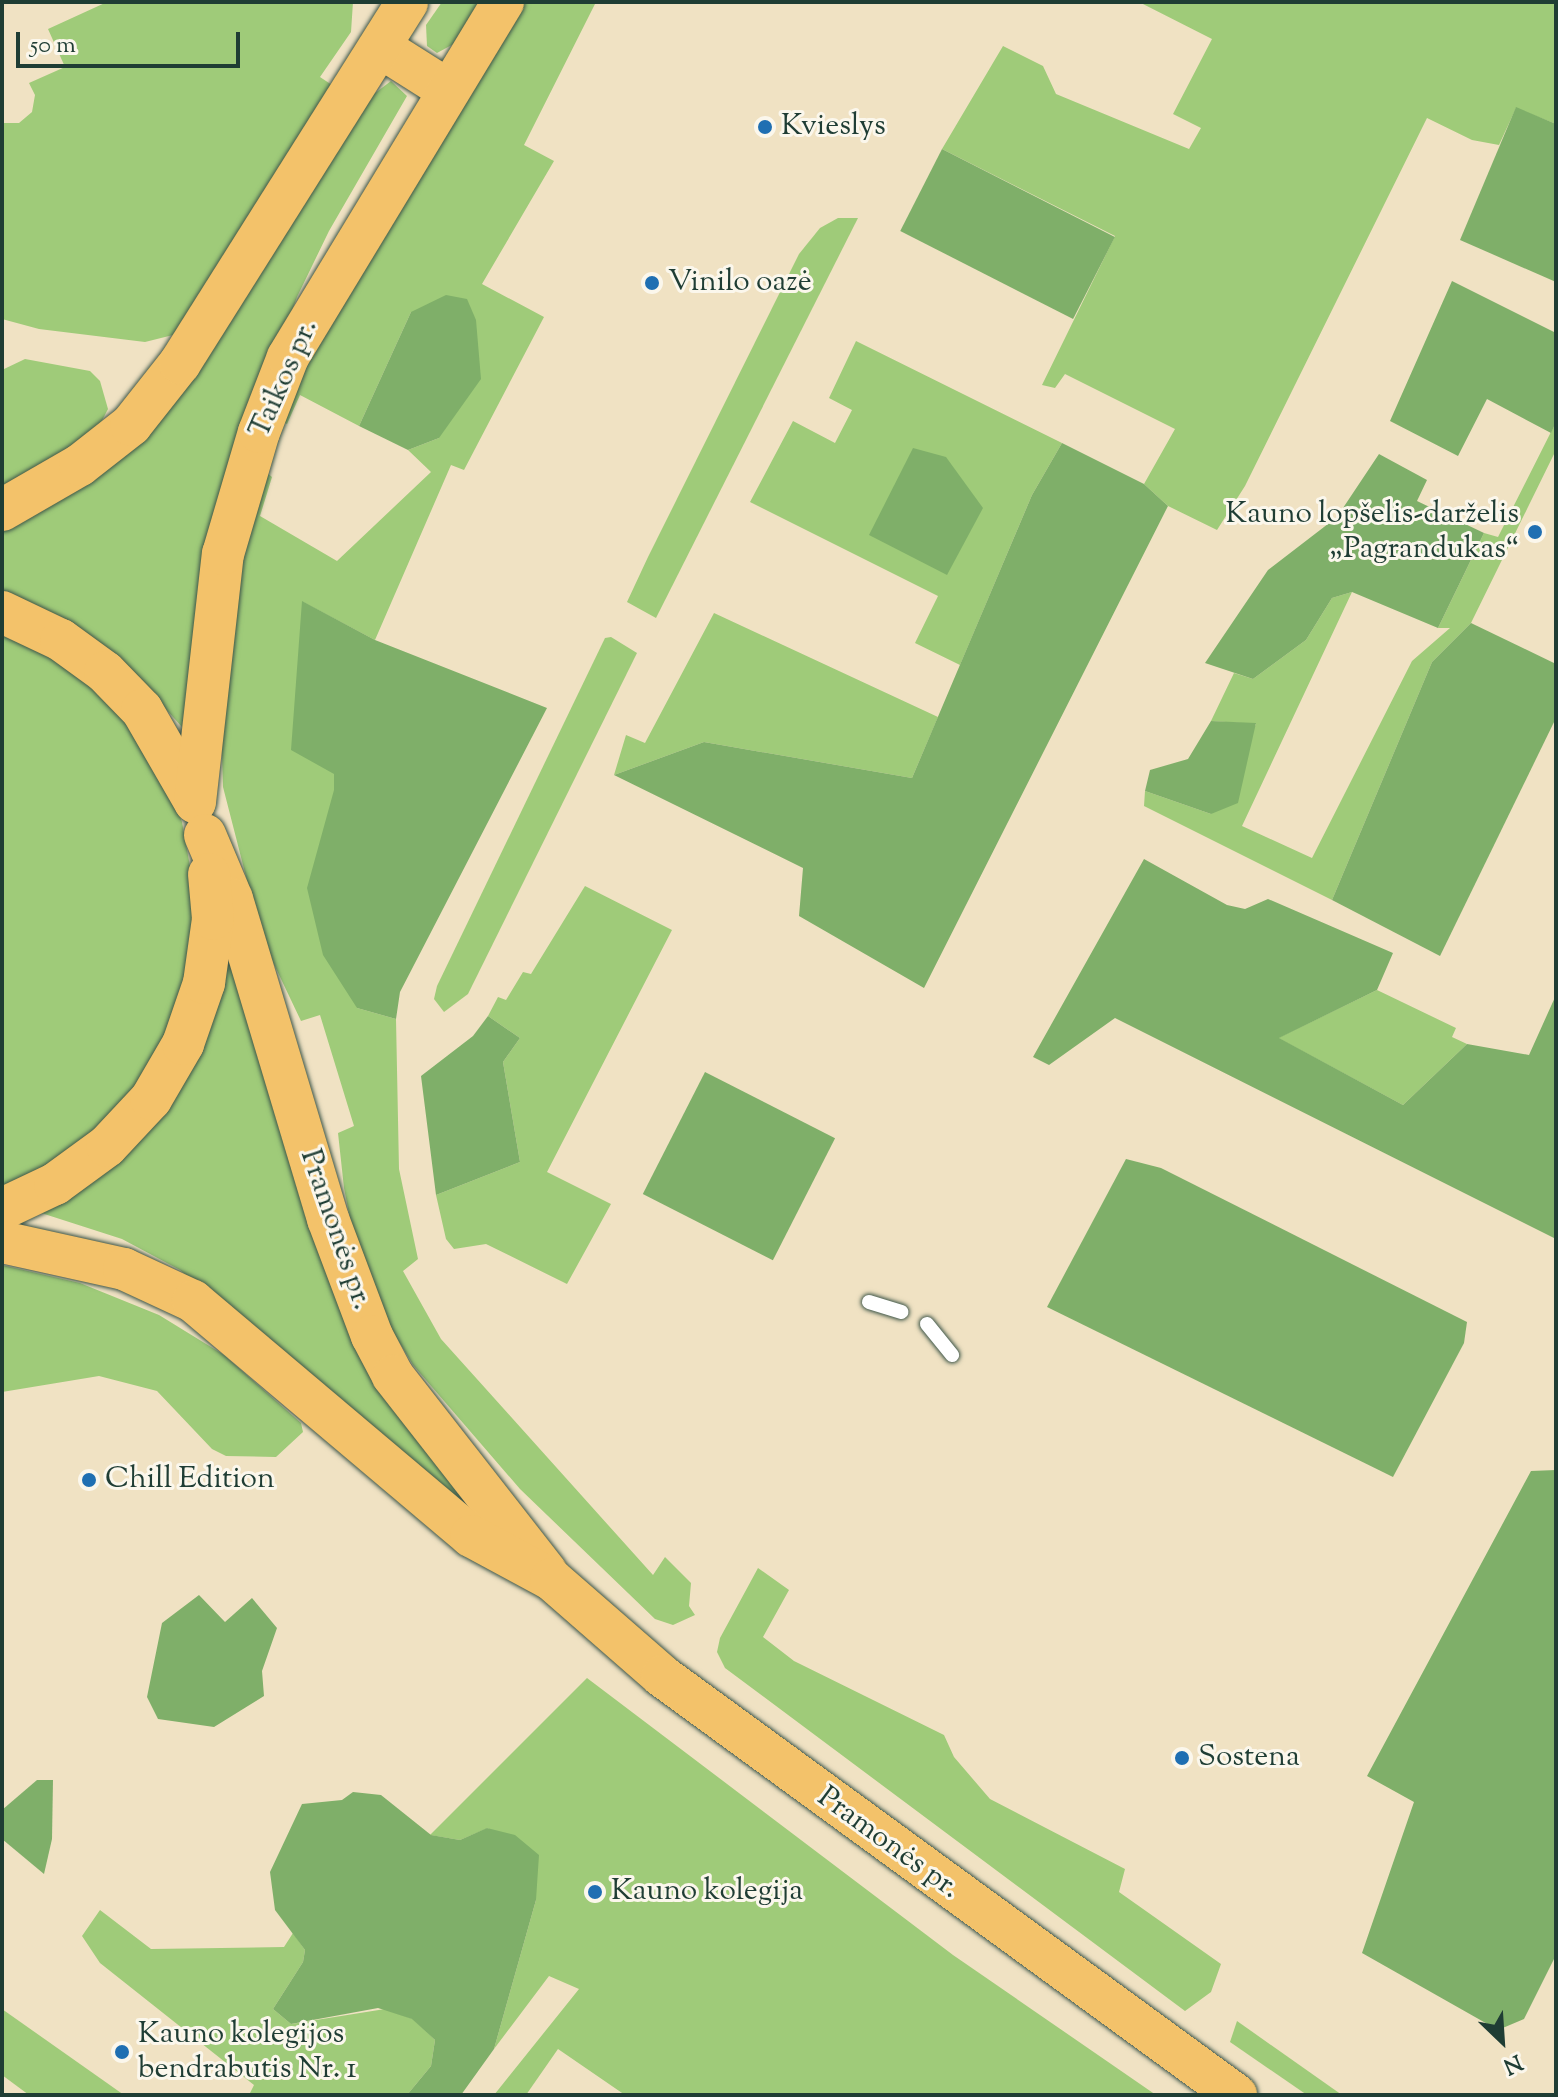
<!DOCTYPE html>
<html>
<head>
<meta charset="utf-8">
<style>
  body { margin:0 }
  #map { position:relative; width:1558px; height:2097px; overflow:hidden; background:#f0e2c3; font-family:"Sorts Mill Goudy",serif }
  div>[style] { position:absolute }
  .green>* { inset:0; background:#9fcb79 }
  .forest>* { inset:0; background:#7faf69; transform-origin:0 0 }
  .roads { filter:drop-shadow(0 0 2px #3e5649) drop-shadow(0 0 2px #3e5649) }
  .service>* { height:14px; margin:-7px; padding:0 7px; transform-origin:7px; border-radius:7px; background:#fff }
  .primary>* { height:42px; margin:-21px; padding:0 21px; transform-origin:21px; border-radius:21px; background:#f3c26a }
  .dots>* { width:22px; height:22px; translate:-50% -50%; box-sizing:border-box; border:4px solid #fbf7ec; border-radius:50% }
  span { translate:-50% -50%; white-space:nowrap; text-align:center; line-height:1.15; -webkit-text-stroke:6px #fbf7ec; paint-order:stroke }
  .poi-label { font-size:30px; color:#1f3d34 }
  .left { translate:0 -50%; text-align:left }
  .right { translate:-100% -50%; text-align:right }
  .street-label { font-size:30px; color:#1f3d34 }
  .frame { position:absolute; inset:0; border:4px solid #1f3d34; pointer-events:none }
  .north { position:absolute; left:1462px; top:2001px; width:80px; height:80px; -webkit-text-stroke:6px #fbf7ec; paint-order:stroke; rotate:155deg; font-size:22px; font-weight:700; line-height:32px; text-align:center; color:#1f3d34 }
  .north::after { content:''; display:block; margin:auto; width:28px; height:36px; background:#1f3d34; clip-path:polygon(50% 0,100% 100%,50% 72%,0 100%) }
  .scale { position:absolute; left:16px; top:32px; width:224px; height:36px; box-sizing:border-box; border:4px solid #1f3d34; border-top:0; padding-left:10px; font-size:24px; line-height:28px; white-space:nowrap; color:#1f3d34; -webkit-text-stroke:6px #fbf7ec; paint-order:stroke }
</style>
</head>
<body>
<div id="map">
  <div class="green">
    <div style="clip-path:polygon(107px 2px,353px 2px,351px 32px,320px 77px,335px 87px,181px 333px,145px 342px,39px 329px,2px 319px,2px 123px,19px 123px,32px 112px,35px 95px,29px 83px,65px 67px,48px 29px)"></div>
    <div style="clip-path:polygon(442px 2px,484px 2px,461px 40px,437px 53px,427px 46px,426px 25px)"></div>
    <div style="clip-path:polygon(524px 2px,596px 2px,524px 145px,554px 161px,482px 284px,544px 317px,464px 470px,451px 465px,375px 640px,303px 602px,334px 774px,357px 1008px,396px 1019px,399px 1169px,418px 1259px,403px 1271px,441px 1339px,653px 1575px,665px 1557px,691px 1583px,689px 1606px,695px 1615px,673px 1625px,655px 1619px,520px 1489px,413px 1365px,380px 1310px,355px 1244px,344px 1188px,338px 1133px,354px 1126px,320px 1015px,301px 1021px,262px 939px,223px 787px,221px 722px,241px 568px,266px 472px,272px 477px,260px 516px,337px 561px,431px 472px,408px 450px,439px 438px,411px 312px,359px 426px,300px 395px,287px 424px,279px 420px,318px 341px)"></div>
    <div style="clip-path:polygon(1139px 2px,1556px 2px,1556px 124px,1516px 108px,1499px 145px,1472px 140px,1427px 118px,1245px 486px,1217px 530px,1168px 506px,1144px 484px,1175px 429px,1065px 374px,1055px 388px,1042px 385px,1115px 236px,942px 149px,1003px 46px,1043px 66px,1056px 94px,1189px 149px,1201px 128px,1173px 114px,1212px 39px)"></div>
    <div style="clip-path:polygon(391px 81px,407px 96px,329px 231px,297px 297px,211px 530px,182px 727px,137px 677px,2px 594px,2px 532px,92px 478px,370px 97px)"></div>
    <div style="clip-path:polygon(838px 218px,858px 218px,656px 618px,627px 602px,648px 557px,799px 254px,820px 228px)"></div>
    <div style="clip-path:polygon(856px 341px,1062px 443px,1032px 495px,960px 665px,915px 643px,938px 596px,750px 502px,793px 421px,835px 443px,852px 410px,829px 398px)"></div>
    <div style="clip-path:polygon(25px 359px,90px 371px,100px 381px,108px 409px,95px 434px,2px 492px,2px 370px)"></div>
    <div style="clip-path:polygon(1556px 422px,1556px 450px,1471px 623px,1432px 662px,1332px 900px,1144px 806px,1145px 791px,1211px 814px,1256px 724px,1211px 721px,1234px 673px,1253px 679px,1306px 640px,1332px 598px,1352px 592px,1242px 826px,1312px 858px,1412px 661px,1450px 628px,1438px 628px,1484px 533px,1498px 537px)"></div>
    <div style="clip-path:polygon(714px 613px,938px 717px,912px 778px,704px 742px,614px 775px,626px 735px,645px 743px)"></div>
    <div style="clip-path:polygon(2px 631px,79px 673px,132px 725px,169px 788px,182px 822px,195px 894px,189px 967px,166px 1037px,127px 1099px,101px 1126px,42px 1169px,2px 1188px)"></div>
    <div style="clip-path:polygon(611px 637px,637px 653px,468px 994px,444px 1012px,434px 999px,437px 986px,605px 638px)"></div>
    <div style="clip-path:polygon(585px 886px,672px 930px,547px 1172px,611px 1204px,567px 1284px,486px 1244px,454px 1249px,446px 1239px,436px 1195px,520px 1162px,503px 1062px,520px 1038px,488px 1016px,498px 997px,506px 1000px,523px 972px,531px 974px)"></div>
    <div style="clip-path:polygon(227px 947px,366px 1367px,462px 1499px,458px 1503px,180px 1270px,122px 1239px,35px 1211px,74px 1189px)"></div>
    <div style="clip-path:polygon(1377px 990px,1456px 1028px,1452px 1037px,1467px 1044px,1403px 1105px,1278px 1038px)"></div>
    <div style="clip-path:polygon(2px 1265px,80px 1283px,159px 1315px,224px 1355px,301px 1423px,303px 1432px,276px 1457px,226px 1456px,212px 1449px,157px 1391px,99px 1376px,2px 1392px)"></div>
    <div style="clip-path:polygon(758px 1568px,789px 1590px,763px 1637px,794px 1661px,944px 1735px,954px 1757px,990px 1799px,1125px 1869px,1119px 1892px,1221px 1964px,1211px 1992px,1185px 2011px,725px 1668px,717px 1652px,720px 1638px)"></div>
    <div style="clip-path:polygon(587px 1678px,953px 1955px,1156px 2095px,625px 2095px,558px 2049px,526px 2095px,494px 2095px,579px 1989px,549px 1976px,494px 2049px,536px 1900px,488px 1828px,460px 1840px,430px 1835px)"></div>
    <div style="clip-path:polygon(100px 1910px,151px 1949px,284px 1947px,293px 1933px,305px 1950px,303px 1962px,273px 2009px,291px 2024px,385px 2009px,413px 2019px,435px 2040px,431px 2066px,407px 2095px,249px 2095px,254px 2085px,100px 1963px,82px 1936px)"></div>
    <div style="clip-path:polygon(2px 2009px,124px 2095px,29px 2095px,2px 2075px)"></div>
    <div style="clip-path:polygon(1237px 2021px,1342px 2095px,1307px 2095px,1230px 2042px)"></div>
  </div>
  <div class="forest">
    <div style="clip-path:polygon(1516px 107px,1556px 124px,1556px 282px,1460px 240px)"></div>
    <div style="left:942px;top:149px;width:194px;height:92px;rotate:27deg"></div>
    <div style="clip-path:polygon(1452px 281px,1556px 333px,1556px 422px,1551px 433px,1487px 399px,1458px 456px,1390px 421px)"></div>
    <div style="clip-path:polygon(446px 295px,467px 299px,476px 320px,481px 379px,439px 438px,408px 450px,359px 426px,411px 312px)"></div>
    <div style="clip-path:polygon(1062px 443px,1144px 484px,1168px 506px,924px 988px,799px 916px,803px 868px,614px 775px,704px 742px,912px 778px,1032px 495px)"></div>
    <div style="clip-path:polygon(913px 448px,946px 457px,983px 508px,947px 575px,869px 535px)"></div>
    <div style="clip-path:polygon(1379px 454px,1427px 480px,1417px 501px,1484px 533px,1438px 628px,1352px 592px,1332px 598px,1306px 640px,1253px 679px,1205px 663px,1268px 570px,1337px 517px)"></div>
    <div style="clip-path:polygon(302px 601px,375px 640px,547px 708px,400px 992px,396px 1019px,357px 1008px,323px 955px,307px 888px,334px 790px,334px 774px,291px 750px)"></div>
    <div style="clip-path:polygon(1471px 623px,1556px 664px,1556px 718px,1440px 956px,1332px 900px,1432px 662px)"></div>
    <div style="clip-path:polygon(1211px 721px,1256px 723px,1238px 803px,1211px 814px,1145px 791px,1150px 770px,1188px 759px)"></div>
    <div style="clip-path:polygon(1144px 859px,1227px 905px,1245px 909px,1268px 899px,1393px 953px,1377px 990px,1279px 1038px,1403px 1105px,1467px 1044px,1529px 1055px,1556px 995px,1556px 1239px,1115px 1018px,1049px 1065px,1033px 1057px)"></div>
    <div style="clip-path:polygon(488px 1016px,520px 1038px,503px 1062px,520px 1162px,436px 1195px,421px 1076px,473px 1036px)"></div>
    <div style="left:705px;top:1072px;width:146px;height:137px;rotate:27deg"></div>
    <div style="clip-path:polygon(1126px 1159px,1161px 1168px,1467px 1322px,1464px 1343px,1393px 1477px,1047px 1307px)"></div>
    <div style="clip-path:polygon(1556px 1470px,1556px 1955px,1524px 2019px,1498px 2030px,1362px 1953px,1414px 1802px,1367px 1776px,1531px 1471px)"></div>
    <div style="clip-path:polygon(199px 1595px,225px 1622px,252px 1598px,277px 1628px,262px 1671px,264px 1696px,214px 1727px,158px 1719px,147px 1697px,162px 1623px)"></div>
    <div style="clip-path:polygon(37px 1780px,53px 1780px,52px 1839px,44px 1874px,2px 1839px,2px 1810px)"></div>
    <div style="clip-path:polygon(353px 1792px,381px 1795px,431px 1835px,460px 1840px,487px 1828px,515px 1835px,539px 1855px,536px 1900px,494px 2049px,461px 2095px,407px 2095px,431px 2066px,435px 2040px,412px 2019px,378px 2008px,291px 2024px,273px 2009px,303px 1962px,305px 1950px,275px 1910px,270px 1872px,302px 1804px,342px 1800px)"></div>
  </div>
  <div class="roads">
    <div class="service">
      <div style="left:869px;top:1302px;width:34px;rotate:17deg"></div>
      <div style="left:927px;top:1324px;width:40px;rotate:51deg"></div>
    </div>
    <div class="primary">
      <div style="left:380px;top:47px;width:80px;rotate:32.3deg"></div>
      <div style="left:2px;top:510px;width:90px;rotate:-30deg"></div>
      <div style="left:80px;top:465px;width:65px;rotate:-38.1deg"></div>
      <div style="left:131px;top:425px;width:79px;rotate:-51.7deg"></div>
      <div style="left:180px;top:363px;width:426px;rotate:-57.8deg"></div>
      <div style="left:2px;top:612px;width:65px;rotate:25.4deg"></div>
      <div style="left:61px;top:640px;width:54px;rotate:36deg"></div>
      <div style="left:105px;top:672px;width:53px;rotate:45.8deg"></div>
      <div style="left:142px;top:710px;width:106px;rotate:60.1deg"></div>
      <div style="left:195px;top:802px;width:250px;rotate:-83.6deg"></div>
      <div style="left:223px;top:554px;width:127px;rotate:-73.6deg"></div>
      <div style="left:259px;top:432px;width:80px;rotate:-68.9deg"></div>
      <div style="left:288px;top:357px;width:415px;rotate:-58.8deg"></div>
      <div style="left:205px;top:835px;width:69px;rotate:67.1deg"></div>
      <div style="left:232px;top:899px;width:334px;rotate:73.3deg"></div>
      <div style="left:328px;top:1219px;width:125px;rotate:69.4deg"></div>
      <div style="left:372px;top:1336px;width:45px;rotate:62.3deg"></div>
      <div style="left:393px;top:1376px;width:249px;rotate:52deg"></div>
      <div style="left:2px;top:1209px;width:59px;rotate:-25.3deg"></div>
      <div style="left:55px;top:1184px;width:64px;rotate:-36.2deg"></div>
      <div style="left:107px;top:1146px;width:64px;rotate:-46.9deg"></div>
      <div style="left:151px;top:1099px;width:64px;rotate:-59.8deg"></div>
      <div style="left:183px;top:1044px;width:65px;rotate:-71deg"></div>
      <div style="left:204px;top:983px;width:65px;rotate:-82deg"></div>
      <div style="left:213px;top:919px;width:45px;rotate:-95.1deg"></div>
      <div style="left:2px;top:1242px;width:125px;rotate:12.5deg"></div>
      <div style="left:124px;top:1269px;width:76px;rotate:24.9deg"></div>
      <div style="left:193px;top:1301px;width:364px;rotate:40.2deg"></div>
      <div style="left:471px;top:1536px;width:91px;rotate:28.3deg"></div>
      <div style="left:551px;top:1579px;width:147px;rotate:41.1deg"></div>
      <div style="left:662px;top:1676px;width:711px;rotate:36.13deg"></div>
    </div>
  </div>
  <div class="dots">
    <div style="left:765px;top:127px;background:#1f6fb2"></div>
    <div style="left:652px;top:283px;background:#1f6fb2"></div>
    <div style="left:1535px;top:532px;background:#1f6fb2"></div>
    <div style="left:89px;top:1480px;background:#1f6fb2"></div>
    <div style="left:1182px;top:1758px;background:#1f6fb2"></div>
    <div style="left:595px;top:1892px;background:#1f6fb2"></div>
    <div style="left:122px;top:2052px;background:#1f6fb2"></div>
  </div>
  <div class="poi-label">
    <span class="left" style="left:781px;top:127px">Kvieslys</span>
    <span class="left" style="left:668px;top:283px">Vinilo oazė</span>
    <span class="right" style="left:1519px;top:532px">Kauno lopšelis-darželis<br>„Pagrandukas“</span>
    <span class="left" style="left:105px;top:1480px">Chill Edition</span>
    <span class="left" style="left:1198px;top:1758px">Sostena</span>
    <span class="left" style="left:611px;top:1892px">Kauno kolegija</span>
    <span class="left" style="left:138px;top:2052px">Kauno kolegijos<br>bendrabutis Nr. 1</span>
  </div>
  <div class="street-label">
    <span style="left:285px;top:379px;rotate:-66deg">Taikos pr.</span>
    <span style="left:335px;top:1230px;rotate:71deg">Pramonės pr.</span>
    <span style="left:888px;top:1844px;rotate:36deg">Pramonės pr.</span>
  </div>
  <div class="frame"></div>
  <div class="north">N</div>
  <div class="scale">50 m</div>
</div>
</body>
</html>
